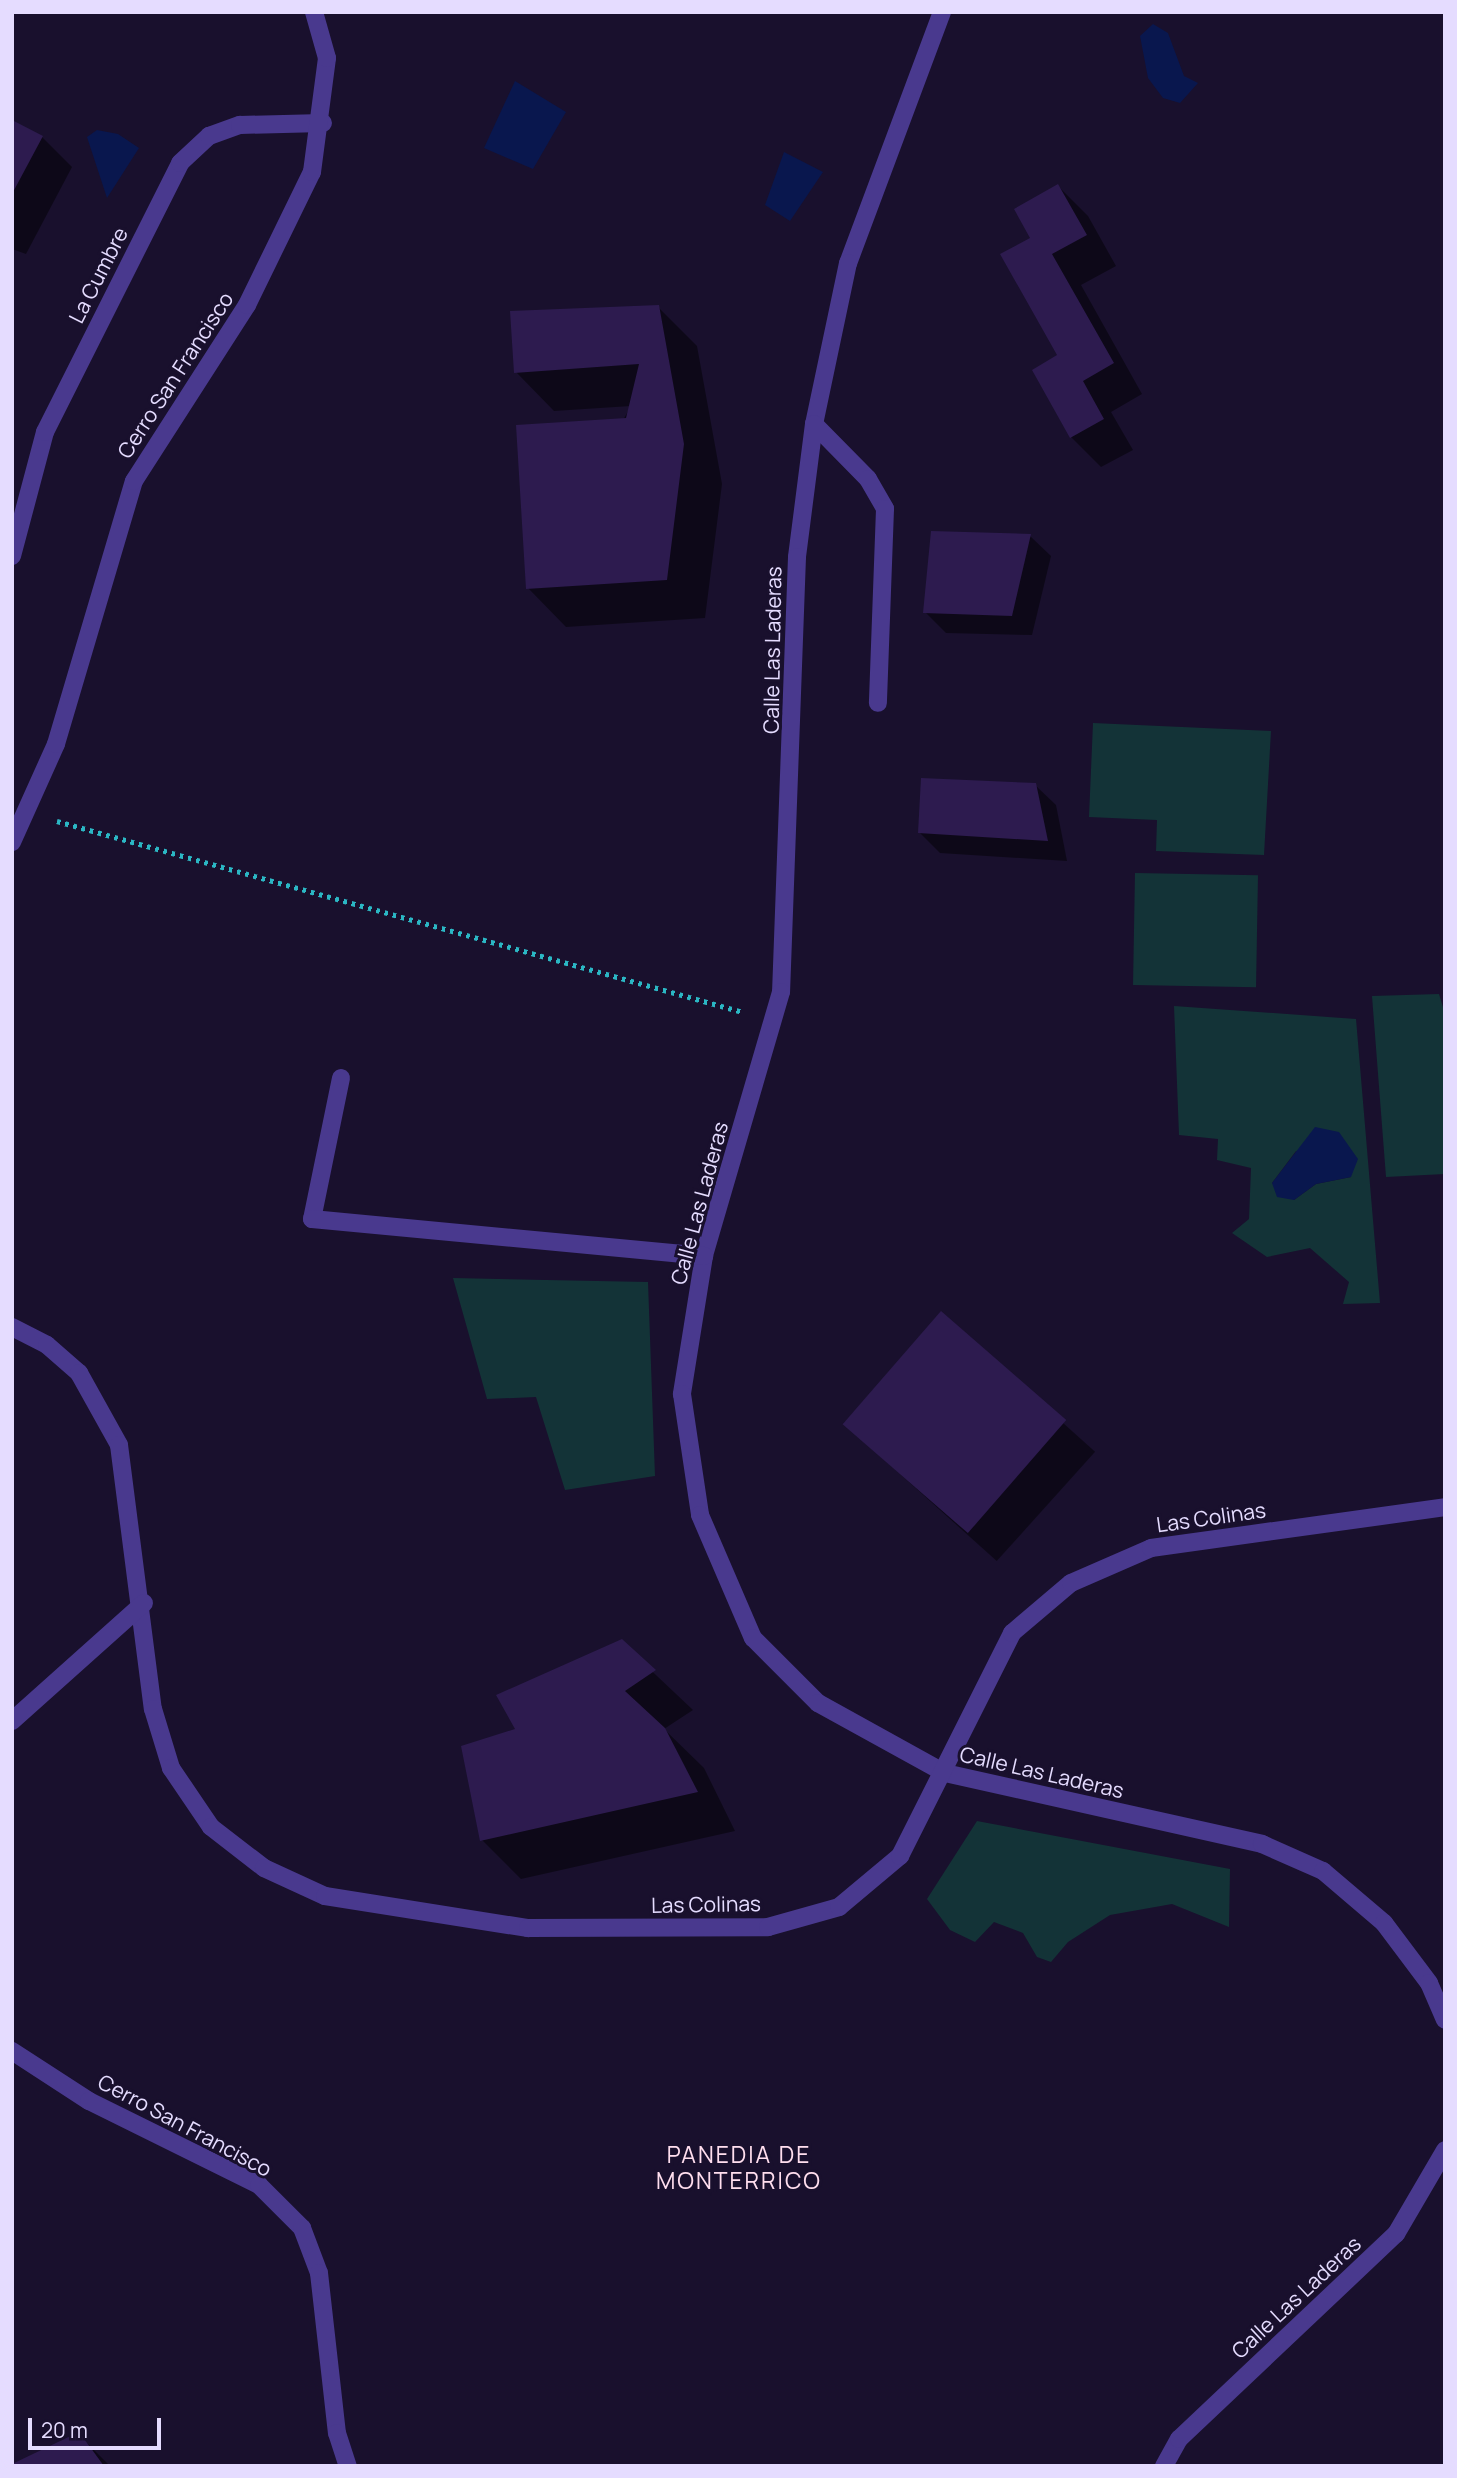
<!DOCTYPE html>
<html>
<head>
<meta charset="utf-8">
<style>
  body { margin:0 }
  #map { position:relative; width:1457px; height:2478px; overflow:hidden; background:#19102d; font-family:Manrope,sans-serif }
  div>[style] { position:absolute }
  .green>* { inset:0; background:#133337; transform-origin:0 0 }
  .water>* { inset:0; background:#09174e }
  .shadow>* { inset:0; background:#0007; transform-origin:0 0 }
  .building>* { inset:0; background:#2d1b4f; transform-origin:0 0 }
  .path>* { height:4.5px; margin-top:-2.25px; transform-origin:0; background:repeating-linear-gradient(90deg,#2bb7c4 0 3.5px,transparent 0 8.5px) }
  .minor>* { height:18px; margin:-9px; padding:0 9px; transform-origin:9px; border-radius:9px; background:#49398e }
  span { translate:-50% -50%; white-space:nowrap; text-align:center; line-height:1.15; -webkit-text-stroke:6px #19102d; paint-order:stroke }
  .street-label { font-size:21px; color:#e5dcff }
  .neighbourhood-label { font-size:23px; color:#ffdeee; letter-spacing:2px }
  .frame { position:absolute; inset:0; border:14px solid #e5dcff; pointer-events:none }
  .scale { position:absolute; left:28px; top:2418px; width:133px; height:32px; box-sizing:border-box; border:4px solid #e5dcff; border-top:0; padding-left:9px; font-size:21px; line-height:24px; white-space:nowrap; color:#e5dcff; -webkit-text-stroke:5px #19102d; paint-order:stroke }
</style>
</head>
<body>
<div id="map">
  <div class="green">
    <div style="clip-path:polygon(1093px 723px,1271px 731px,1264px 855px,1156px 851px,1157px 820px,1089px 817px)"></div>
    <div style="left:1135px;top:873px;width:123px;height:112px;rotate:1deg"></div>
    <div style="clip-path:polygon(1439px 994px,1445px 1014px,1445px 1174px,1386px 1177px,1372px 996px)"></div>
    <div style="clip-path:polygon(evenodd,1174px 1006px,1356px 1019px,1380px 1303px,1343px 1304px,1349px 1282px,1310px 1248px,1267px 1257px,1232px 1233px,1249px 1219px,1251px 1168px,1217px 1160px,1218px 1139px,1179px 1135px,1174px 1006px,1296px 1151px,1351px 1177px,1316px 1184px,1294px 1200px,1272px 1183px,1296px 1151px)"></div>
    <div style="clip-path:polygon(453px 1278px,648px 1282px,655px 1476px,565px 1490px,536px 1397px,487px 1399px)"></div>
    <div style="clip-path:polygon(977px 1821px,1230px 1869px,1229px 1927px,1172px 1904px,1110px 1915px,1068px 1942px,1051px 1962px,1037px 1957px,1023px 1933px,994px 1922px,975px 1942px,950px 1930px,927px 1899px)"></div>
  </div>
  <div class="water">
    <div style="clip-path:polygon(1153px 24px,1168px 33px,1184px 76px,1198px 83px,1180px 103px,1163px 98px,1148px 78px,1140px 36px)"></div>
    <div style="clip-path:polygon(515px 81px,566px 112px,533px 169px,484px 148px)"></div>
    <div style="clip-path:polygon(97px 130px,118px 134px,139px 148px,107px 198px,87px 137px)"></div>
    <div style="clip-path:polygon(784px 152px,823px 172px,790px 221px,765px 205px)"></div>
    <div style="clip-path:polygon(1315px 1127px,1339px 1132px,1358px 1159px,1351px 1177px,1316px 1184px,1294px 1200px,1277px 1197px,1272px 1183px)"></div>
  </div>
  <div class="shadow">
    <div style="clip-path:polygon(12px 122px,42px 137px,72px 167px,26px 254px,12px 249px)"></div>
    <div style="clip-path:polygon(1058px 186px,1088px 216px,1116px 266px,1081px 285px,1142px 394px,1111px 412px,1133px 450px,1101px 467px,1071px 437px,1034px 370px,1059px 356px,1032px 238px)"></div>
    <div style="clip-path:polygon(658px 307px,697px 346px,722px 484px,705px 618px,566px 627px,528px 588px,631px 406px,554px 411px,516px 372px)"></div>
    <div style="clip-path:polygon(1030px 536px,1051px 556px,1032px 635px,946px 633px,925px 612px)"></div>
    <div style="clip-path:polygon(1035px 785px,1056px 805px,1067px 861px,940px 853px,919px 832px)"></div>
    <div style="left:942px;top:1314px;width:206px;height:147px;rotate:42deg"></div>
    <div style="clip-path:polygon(621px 1642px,693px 1710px,664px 1729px,704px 1768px,735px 1831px,521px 1879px,482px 1840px,517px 1730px)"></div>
    <div style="clip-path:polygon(78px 2434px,110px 2466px,15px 2466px)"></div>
  </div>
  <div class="building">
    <div style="clip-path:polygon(12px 120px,43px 136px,12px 194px)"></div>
    <div style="clip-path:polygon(1058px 184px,1087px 235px,1052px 254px,1114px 363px,1083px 381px,1104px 419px,1070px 438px,1032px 370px,1057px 355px,1000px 254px,1030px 238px,1014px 209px)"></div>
    <div style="clip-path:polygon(659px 305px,684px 444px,667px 580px,526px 589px,516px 425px,626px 418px,639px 364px,514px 373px,510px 311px)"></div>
    <div style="clip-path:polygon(931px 531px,1031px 534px,1012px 616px,923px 613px)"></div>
    <div style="clip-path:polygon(921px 778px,1036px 783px,1048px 841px,918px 833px)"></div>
    <div style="left:941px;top:1311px;width:166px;height:150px;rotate:41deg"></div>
    <div style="clip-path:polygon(622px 1639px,656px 1670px,625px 1691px,665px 1728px,698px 1792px,480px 1841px,461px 1746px,515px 1729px,496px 1695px)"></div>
    <div style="clip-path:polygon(79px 2432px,104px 2466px,12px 2466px,12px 2464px)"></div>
  </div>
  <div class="path">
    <div style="left:57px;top:821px;width:712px;rotate:15.56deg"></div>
  </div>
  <div class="minor">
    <div style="left:942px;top:12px;width:268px;rotate:110.5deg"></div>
    <div style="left:848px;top:263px;width:165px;rotate:101.9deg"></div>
    <div style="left:814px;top:424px;width:134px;rotate:97.3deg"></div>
    <div style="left:797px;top:557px;width:435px;rotate:92.1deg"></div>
    <div style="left:781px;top:992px;width:275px;rotate:106.3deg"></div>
    <div style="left:704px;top:1256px;width:140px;rotate:99.1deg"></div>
    <div style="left:682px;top:1394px;width:122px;rotate:81.5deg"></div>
    <div style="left:700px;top:1515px;width:134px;rotate:66.7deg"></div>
    <div style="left:753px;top:1638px;width:92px;rotate:45deg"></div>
    <div style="left:818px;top:1703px;width:145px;rotate:28.9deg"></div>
    <div style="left:945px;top:1773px;width:325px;rotate:12.6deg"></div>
    <div style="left:1262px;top:1844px;width:67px;rotate:23.9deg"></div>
    <div style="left:1323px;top:1871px;width:80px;rotate:40.4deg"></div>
    <div style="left:1384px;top:1923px;width:75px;rotate:53.1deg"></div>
    <div style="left:1429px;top:1983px;width:40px;rotate:66.6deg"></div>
    <div style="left:814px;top:424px;width:77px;rotate:45.5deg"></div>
    <div style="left:868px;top:479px;width:34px;rotate:60deg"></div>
    <div style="left:885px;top:509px;width:194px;rotate:92.1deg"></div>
    <div style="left:12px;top:556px;width:128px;rotate:-75.1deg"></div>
    <div style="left:45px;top:432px;width:301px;rotate:-63.3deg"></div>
    <div style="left:180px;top:163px;width:40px;rotate:-43deg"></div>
    <div style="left:209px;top:136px;width:33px;rotate:-20deg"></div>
    <div style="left:240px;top:125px;width:83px;rotate:-1.4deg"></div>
    <div style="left:12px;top:842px;width:107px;rotate:-65.8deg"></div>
    <div style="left:56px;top:744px;width:274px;rotate:-73.5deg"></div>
    <div style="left:134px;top:481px;width:209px;rotate:-57.3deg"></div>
    <div style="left:247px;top:305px;width:148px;rotate:-64deg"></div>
    <div style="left:312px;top:172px;width:115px;rotate:-82.5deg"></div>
    <div style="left:327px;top:58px;width:48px;rotate:-105.8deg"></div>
    <div style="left:341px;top:1078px;width:144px;rotate:101.6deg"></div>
    <div style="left:312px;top:1219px;width:394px;rotate:5.4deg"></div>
    <div style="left:12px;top:1327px;width:39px;rotate:27deg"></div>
    <div style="left:47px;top:1345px;width:43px;rotate:41.2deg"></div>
    <div style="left:79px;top:1373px;width:82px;rotate:60.9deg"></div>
    <div style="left:119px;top:1445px;width:266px;rotate:82.7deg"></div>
    <div style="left:153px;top:1709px;width:62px;rotate:73deg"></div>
    <div style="left:171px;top:1768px;width:71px;rotate:55.9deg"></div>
    <div style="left:211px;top:1827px;width:67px;rotate:37.7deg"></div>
    <div style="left:264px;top:1868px;width:67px;rotate:24.7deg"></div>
    <div style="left:325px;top:1896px;width:206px;rotate:9deg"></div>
    <div style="left:528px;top:1928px;width:240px;rotate:-0.2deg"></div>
    <div style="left:768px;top:1927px;width:74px;rotate:-15.7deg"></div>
    <div style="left:839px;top:1907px;width:80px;rotate:-39.9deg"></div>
    <div style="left:900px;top:1856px;width:250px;rotate:-63.3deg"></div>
    <div style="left:1012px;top:1633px;width:77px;rotate:-40.3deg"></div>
    <div style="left:1071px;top:1583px;width:87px;rotate:-23.6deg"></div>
    <div style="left:1151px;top:1548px;width:297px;rotate:-7.9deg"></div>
    <div style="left:12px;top:1721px;width:177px;rotate:-41.8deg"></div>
    <div style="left:12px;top:2051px;width:92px;rotate:33deg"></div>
    <div style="left:89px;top:2101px;width:190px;rotate:26.3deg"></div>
    <div style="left:259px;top:2185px;width:61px;rotate:45deg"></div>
    <div style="left:302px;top:2228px;width:48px;rotate:69.3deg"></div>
    <div style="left:319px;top:2273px;width:161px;rotate:83.6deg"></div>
    <div style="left:337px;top:2433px;width:35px;rotate:72deg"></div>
    <div style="left:1164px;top:2466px;width:31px;rotate:-61deg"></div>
    <div style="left:1179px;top:2439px;width:299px;rotate:-43.4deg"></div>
    <div style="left:1396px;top:2234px;width:97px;rotate:-59.7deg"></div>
  </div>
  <div class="street-label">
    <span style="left:98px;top:275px;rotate:-63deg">La Cumbre</span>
    <span style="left:175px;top:375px;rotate:-57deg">Cerro San Francisco</span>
    <span style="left:772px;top:650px;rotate:-89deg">Calle Las Laderas</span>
    <span style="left:699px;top:1203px;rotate:-75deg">Calle Las Laderas</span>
    <span style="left:1211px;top:1517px;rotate:-8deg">Las Colinas</span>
    <span style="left:1042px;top:1772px;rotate:13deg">Calle Las Laderas</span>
    <span style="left:706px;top:1904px;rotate:-1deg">Las Colinas</span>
    <span style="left:185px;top:2125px;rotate:28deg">Cerro San Francisco</span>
    <span style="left:1296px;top:2297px;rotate:-43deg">Calle Las Laderas</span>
  </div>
  <div class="neighbourhood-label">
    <span style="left:739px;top:2167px">PANEDIA DE<br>MONTERRICO</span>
  </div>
  <div class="frame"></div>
  <div class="scale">20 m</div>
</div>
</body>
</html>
